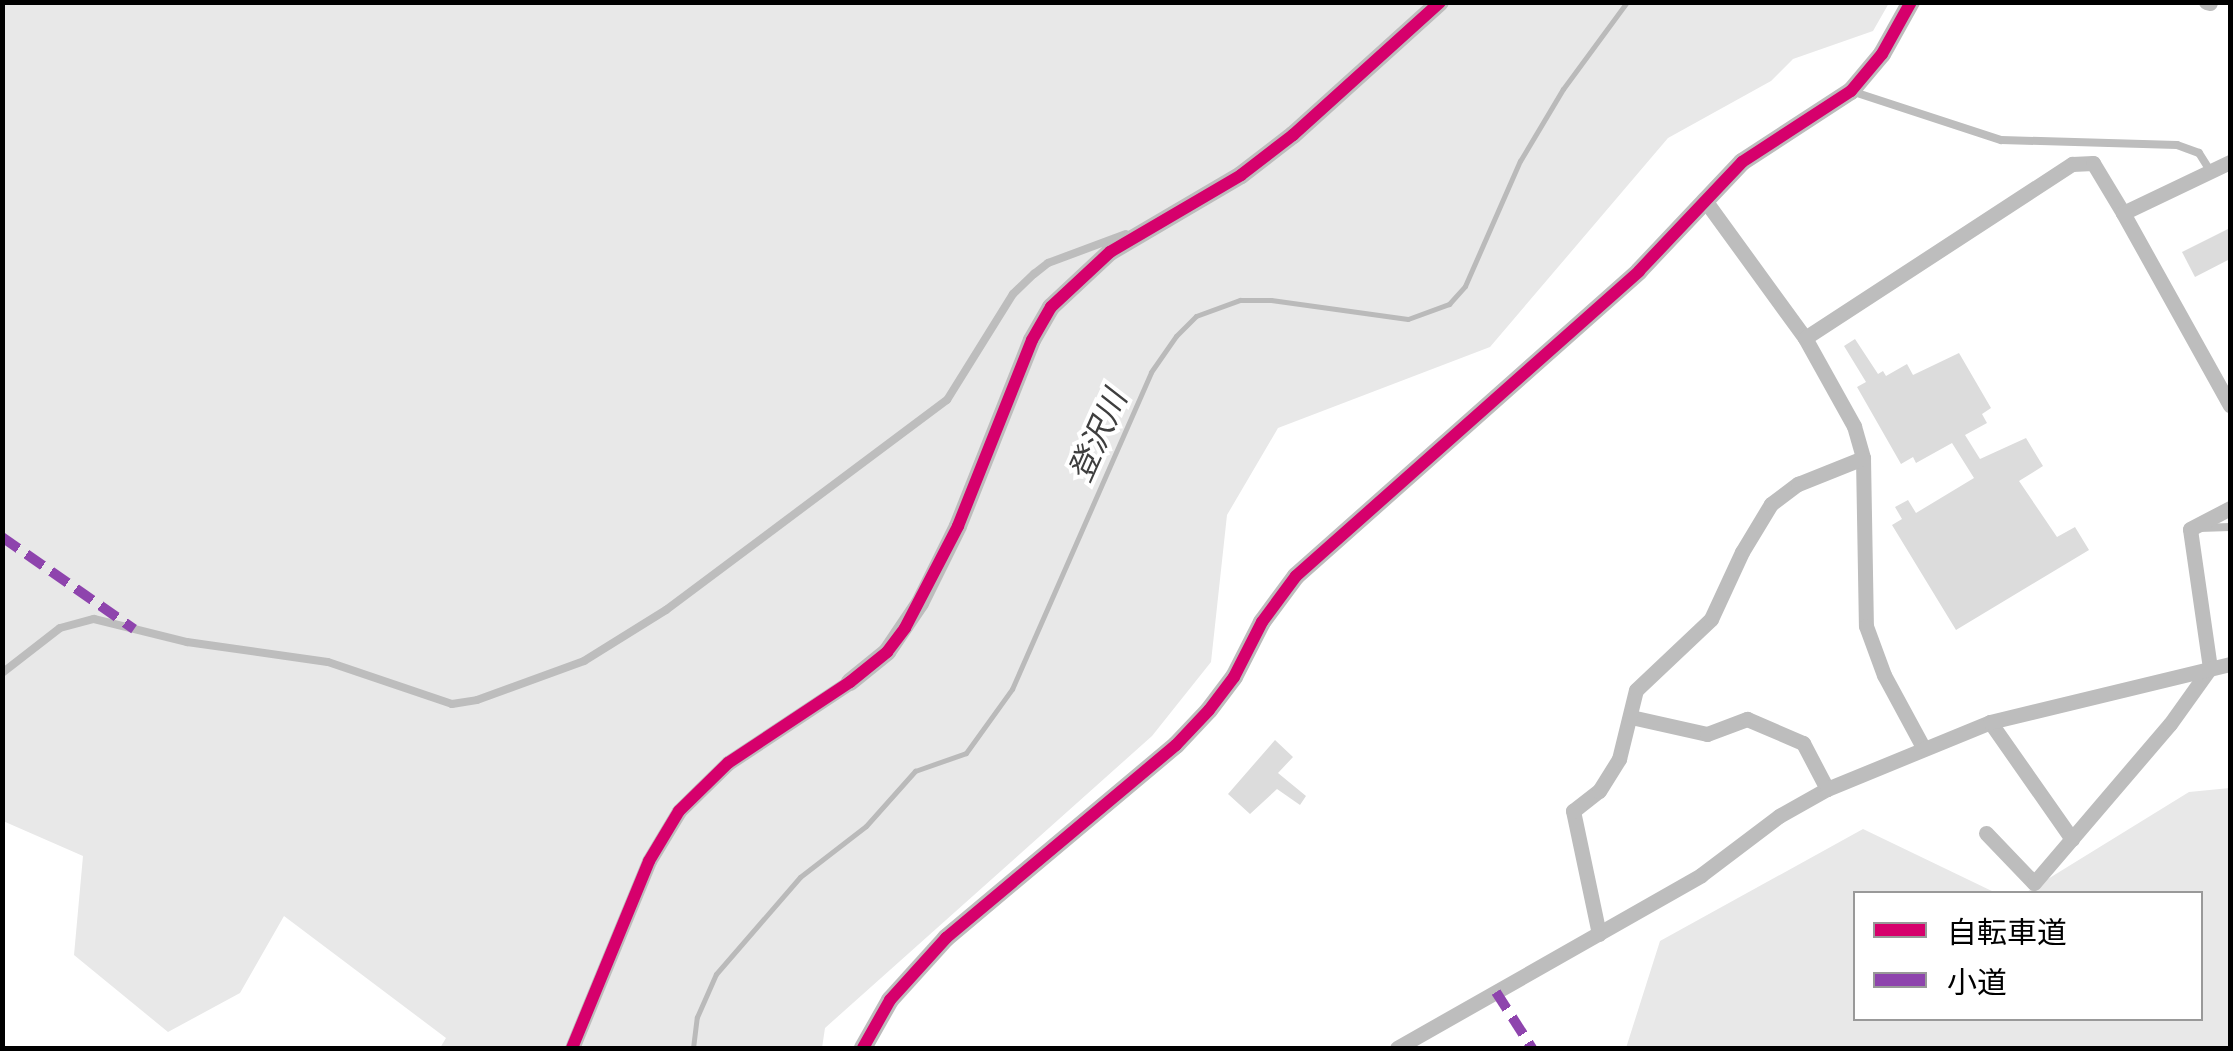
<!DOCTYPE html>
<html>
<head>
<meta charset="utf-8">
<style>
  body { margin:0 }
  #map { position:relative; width:2233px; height:1051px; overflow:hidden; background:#fff; font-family:Helvetica,"Noto Sans JP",sans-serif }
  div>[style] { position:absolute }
  .green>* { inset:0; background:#e8e8e8 }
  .stream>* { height:5px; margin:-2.5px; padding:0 2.5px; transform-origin:2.5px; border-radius:2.5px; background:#bababa }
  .building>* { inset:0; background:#dcdcdc }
  .service>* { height:8px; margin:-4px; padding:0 4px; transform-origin:4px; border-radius:4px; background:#bdbdbd }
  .minor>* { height:15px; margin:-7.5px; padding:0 7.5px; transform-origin:7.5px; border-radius:7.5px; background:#bdbdbd }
  .tertiary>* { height:18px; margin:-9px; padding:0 9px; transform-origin:9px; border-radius:9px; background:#bdbdbd }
  .quiet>* { height:10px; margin-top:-5px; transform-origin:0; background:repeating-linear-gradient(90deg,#8e44ad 0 20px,transparent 0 30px) }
  .cycleway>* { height:12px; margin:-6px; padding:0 6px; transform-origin:6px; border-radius:6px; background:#d6006c }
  span { translate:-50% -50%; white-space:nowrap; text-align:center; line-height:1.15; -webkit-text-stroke:8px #fff; paint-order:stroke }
  .water-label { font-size:32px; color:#3e3e3e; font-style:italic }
  .frame { position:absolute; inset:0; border:5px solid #000; pointer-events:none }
  .legend { position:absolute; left:1853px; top:891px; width:350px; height:130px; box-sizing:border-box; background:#fff; border:2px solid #999; margin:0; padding:12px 18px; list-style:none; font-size:30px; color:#000 }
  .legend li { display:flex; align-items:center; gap:20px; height:50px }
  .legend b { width:50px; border:2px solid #999 }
</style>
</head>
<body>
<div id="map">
  <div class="green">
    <div style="clip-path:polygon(3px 3px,1889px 3px,1873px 31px,1793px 59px,1771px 81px,1668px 138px,1490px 347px,1278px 428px,1227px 515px,1211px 662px,1152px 736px,825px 1028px,822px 1048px,440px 1048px,446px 1038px,284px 916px,240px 993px,168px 1032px,74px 955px,83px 856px,3px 821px)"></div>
    <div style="clip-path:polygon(2230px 788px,2230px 1048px,1626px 1048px,1660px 941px,1863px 829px,1996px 893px,1856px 894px,1856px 1018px,2200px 1018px,2200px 894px,2025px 893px,2189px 792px)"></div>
  </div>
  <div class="stream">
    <div style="left:693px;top:1048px;width:31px;rotate:-83deg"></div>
    <div style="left:697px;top:1017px;width:47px;rotate:-66.2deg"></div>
    <div style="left:716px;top:974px;width:128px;rotate:-49.1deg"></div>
    <div style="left:800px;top:877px;width:83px;rotate:-37.7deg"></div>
    <div style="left:866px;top:826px;width:74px;rotate:-48.3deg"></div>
    <div style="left:915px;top:771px;width:54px;rotate:-19.4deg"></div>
    <div style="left:966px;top:753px;width:79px;rotate:-54.3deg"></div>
    <div style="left:1012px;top:689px;width:346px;rotate:-66.3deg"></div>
    <div style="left:1151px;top:372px;width:44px;rotate:-55.2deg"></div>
    <div style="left:1176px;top:336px;width:28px;rotate:-45deg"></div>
    <div style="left:1196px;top:316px;width:47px;rotate:-20deg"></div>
    <div style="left:1240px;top:300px;width:31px"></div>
    <div style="left:1271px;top:300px;width:138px;rotate:7.9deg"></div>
    <div style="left:1408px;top:319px;width:44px;rotate:-20.1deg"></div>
    <div style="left:1449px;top:304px;width:24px;rotate:-48deg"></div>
    <div style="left:1465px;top:286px;width:137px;rotate:-66.3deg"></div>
    <div style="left:1520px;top:161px;width:84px;rotate:-59.2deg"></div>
    <div style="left:1563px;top:89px;width:108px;rotate:-53.7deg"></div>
  </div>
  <div class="building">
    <div style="clip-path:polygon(2230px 228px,2230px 259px,2195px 277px,2182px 252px)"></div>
    <div style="clip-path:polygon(1855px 339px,1878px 374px,1883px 371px,1886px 376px,1907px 364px,1913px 375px,1959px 353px,1991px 408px,1982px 414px,1987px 423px,1965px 435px,1980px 459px,2026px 438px,2043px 466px,2019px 481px,2057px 537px,2075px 527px,2089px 550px,1956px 630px,1892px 525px,1902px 519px,1895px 507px,1908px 500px,1916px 513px,1974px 478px,1952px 443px,1916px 463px,1913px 457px,1901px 464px,1857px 387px,1866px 382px,1844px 346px)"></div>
    <div style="clip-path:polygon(1275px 740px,1293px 757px,1278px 773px,1306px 796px,1300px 805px,1277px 789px,1250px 814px,1228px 794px)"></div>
  </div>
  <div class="service">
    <div style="left:1851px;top:91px;width:158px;rotate:18.1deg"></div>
    <div style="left:2001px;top:140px;width:176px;rotate:1.6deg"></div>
    <div style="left:2177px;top:145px;width:23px;rotate:20deg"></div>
    <div style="left:2199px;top:153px;width:22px;rotate:58deg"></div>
    <div style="left:2199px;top:528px;width:31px;rotate:-2deg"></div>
    <div style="left:2px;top:673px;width:73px;rotate:-37.8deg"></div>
    <div style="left:60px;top:628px;width:35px;rotate:-15deg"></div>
    <div style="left:94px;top:619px;width:96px;rotate:13.9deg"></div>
    <div style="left:187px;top:642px;width:142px;rotate:8.1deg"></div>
    <div style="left:328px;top:662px;width:131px;rotate:18.7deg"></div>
    <div style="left:452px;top:704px;width:25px;rotate:-9deg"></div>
    <div style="left:477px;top:700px;width:114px;rotate:-20deg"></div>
    <div style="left:584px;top:661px;width:97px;rotate:-31.9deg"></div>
    <div style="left:666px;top:610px;width:351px;rotate:-36.8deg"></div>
    <div style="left:947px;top:400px;width:125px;rotate:-58.1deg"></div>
    <div style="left:1013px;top:294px;width:29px;rotate:-44deg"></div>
    <div style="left:1034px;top:274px;width:18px;rotate:-38deg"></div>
    <div style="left:1048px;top:263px;width:83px;rotate:-20.4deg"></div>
  </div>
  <div class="minor">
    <div style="left:2206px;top:2px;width:4px;rotate:14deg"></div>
    <div style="left:1704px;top:199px;width:172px;rotate:54deg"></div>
    <div style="left:1805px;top:338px;width:319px;rotate:-33.1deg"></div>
    <div style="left:2072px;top:164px;width:21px;rotate:-3deg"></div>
    <div style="left:2093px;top:163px;width:58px;rotate:59deg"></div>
    <div style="left:2123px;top:213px;width:119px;rotate:-25.5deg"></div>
    <div style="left:2123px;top:213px;width:220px;rotate:60.9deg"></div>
    <div style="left:1805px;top:338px;width:101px;rotate:60.9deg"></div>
    <div style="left:1854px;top:426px;width:33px;rotate:74deg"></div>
    <div style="left:1863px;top:458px;width:168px;rotate:89deg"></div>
    <div style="left:1866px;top:626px;width:52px;rotate:69.8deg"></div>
    <div style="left:1884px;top:675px;width:82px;rotate:61.6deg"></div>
    <div style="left:1631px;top:717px;width:78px;rotate:12.6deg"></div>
    <div style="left:1707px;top:734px;width:43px;rotate:-20.6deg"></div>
    <div style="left:1747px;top:719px;width:61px;rotate:23.2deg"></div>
    <div style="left:1803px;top:743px;width:52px;rotate:62.4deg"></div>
    <div style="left:1990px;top:722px;width:143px;rotate:55deg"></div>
    <div style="left:1986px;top:833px;width:69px;rotate:46.2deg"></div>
    <div style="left:2034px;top:883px;width:209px;rotate:-49.5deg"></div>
    <div style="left:2170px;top:724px;width:69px;rotate:-54.5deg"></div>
    <div style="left:2210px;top:668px;width:140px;rotate:-98.2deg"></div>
    <div style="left:2190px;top:529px;width:45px;rotate:-27.7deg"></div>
    <div style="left:1599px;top:934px;width:126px;rotate:-101.9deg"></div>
    <div style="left:1573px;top:811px;width:33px;rotate:-38deg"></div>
    <div style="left:1599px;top:791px;width:38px;rotate:-58deg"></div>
    <div style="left:1619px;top:759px;width:71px;rotate:-76.2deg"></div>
    <div style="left:1636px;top:690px;width:103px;rotate:-43.4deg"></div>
    <div style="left:1711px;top:619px;width:74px;rotate:-65.2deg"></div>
    <div style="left:1742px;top:552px;width:56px;rotate:-58.9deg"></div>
    <div style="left:1771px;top:504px;width:34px;rotate:-37deg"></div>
    <div style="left:1798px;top:484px;width:70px;rotate:-21.8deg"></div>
    <div style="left:572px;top:1048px;width:202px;rotate:-67.6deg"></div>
    <div style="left:649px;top:861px;width:58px;rotate:-59deg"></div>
    <div style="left:679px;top:811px;width:69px;rotate:-44.4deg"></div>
    <div style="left:728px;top:763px;width:146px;rotate:-33.6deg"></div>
    <div style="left:1397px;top:1048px;width:350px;rotate:-29.6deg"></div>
    <div style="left:1701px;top:875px;width:98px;rotate:-37.1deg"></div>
    <div style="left:1779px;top:816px;width:55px;rotate:-29.4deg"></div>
    <div style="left:1827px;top:789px;width:176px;rotate:-22.3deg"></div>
    <div style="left:1990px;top:722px;width:247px;rotate:-13.6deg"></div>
  </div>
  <div class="tertiary">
    <div style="left:850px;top:682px;width:48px;rotate:-39deg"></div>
    <div style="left:887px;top:652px;width:59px;rotate:-56deg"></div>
    <div style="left:920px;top:603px;width:86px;rotate:-63.7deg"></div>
    <div style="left:958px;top:526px;width:200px;rotate:-68.3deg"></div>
    <div style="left:1032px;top:340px;width:38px;rotate:-60deg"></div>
    <div style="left:1051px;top:307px;width:81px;rotate:-43deg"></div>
    <div style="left:1110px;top:252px;width:152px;rotate:-30.4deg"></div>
    <div style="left:1241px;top:175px;width:66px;rotate:-37.6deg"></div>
    <div style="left:1293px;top:135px;width:198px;rotate:-42.1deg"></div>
    <div style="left:863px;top:1048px;width:55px;rotate:-60.6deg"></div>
    <div style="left:890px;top:1000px;width:84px;rotate:-47.9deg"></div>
    <div style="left:946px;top:938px;width:300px;rotate:-40deg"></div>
    <div style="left:1176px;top:745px;width:48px;rotate:-46.7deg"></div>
    <div style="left:1209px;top:710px;width:41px;rotate:-52.9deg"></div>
    <div style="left:1234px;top:677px;width:62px;rotate:-63deg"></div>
    <div style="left:1262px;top:622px;width:57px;rotate:-53.5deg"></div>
    <div style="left:1296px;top:576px;width:459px;rotate:-41.6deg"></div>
    <div style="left:1639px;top:271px;width:150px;rotate:-46.6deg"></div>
    <div style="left:1742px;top:162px;width:130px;rotate:-33.1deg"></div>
    <div style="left:1851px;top:91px;width:48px;rotate:-50deg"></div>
    <div style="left:1882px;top:54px;width:60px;rotate:-60.9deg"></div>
  </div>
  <div class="quiet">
    <div style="left:2px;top:537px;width:161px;rotate:34.9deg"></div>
    <div style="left:1496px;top:992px;width:67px;rotate:57.3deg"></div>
  </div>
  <div class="cycleway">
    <div style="left:572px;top:1048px;width:202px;rotate:-67.6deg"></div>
    <div style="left:649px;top:861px;width:58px;rotate:-59deg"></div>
    <div style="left:679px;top:811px;width:69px;rotate:-44.4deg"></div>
    <div style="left:728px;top:763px;width:146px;rotate:-33.6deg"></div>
    <div style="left:850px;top:682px;width:48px;rotate:-39deg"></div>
    <div style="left:887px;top:652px;width:30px;rotate:-53deg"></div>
    <div style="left:905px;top:628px;width:115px;rotate:-62.5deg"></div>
    <div style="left:958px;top:526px;width:200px;rotate:-68.3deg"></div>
    <div style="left:1032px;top:340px;width:38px;rotate:-60deg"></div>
    <div style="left:1051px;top:307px;width:81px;rotate:-43deg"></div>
    <div style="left:1110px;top:252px;width:152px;rotate:-30.4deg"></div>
    <div style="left:1241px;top:175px;width:66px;rotate:-37.6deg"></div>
    <div style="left:1293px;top:135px;width:198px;rotate:-42.1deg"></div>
    <div style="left:863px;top:1048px;width:55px;rotate:-60.6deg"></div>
    <div style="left:890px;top:1000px;width:84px;rotate:-47.9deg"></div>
    <div style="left:946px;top:938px;width:300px;rotate:-40deg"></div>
    <div style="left:1176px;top:745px;width:48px;rotate:-46.7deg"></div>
    <div style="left:1209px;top:710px;width:41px;rotate:-52.9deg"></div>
    <div style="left:1234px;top:677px;width:62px;rotate:-63deg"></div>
    <div style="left:1262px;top:622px;width:57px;rotate:-53.5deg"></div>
    <div style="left:1296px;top:576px;width:459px;rotate:-41.6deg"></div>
    <div style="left:1639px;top:271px;width:150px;rotate:-46.6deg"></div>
    <div style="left:1742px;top:162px;width:130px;rotate:-33.1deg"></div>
    <div style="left:1851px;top:91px;width:48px;rotate:-50deg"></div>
    <div style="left:1882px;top:54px;width:60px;rotate:-60.9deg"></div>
  </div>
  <div class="water-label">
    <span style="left:1098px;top:436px;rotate:-66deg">登沢川</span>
  </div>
  <div class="frame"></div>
  <ul class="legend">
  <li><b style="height:12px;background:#d6006c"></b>自転車道</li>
  <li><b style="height:12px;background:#8e44ad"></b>小道</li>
  </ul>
</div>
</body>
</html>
